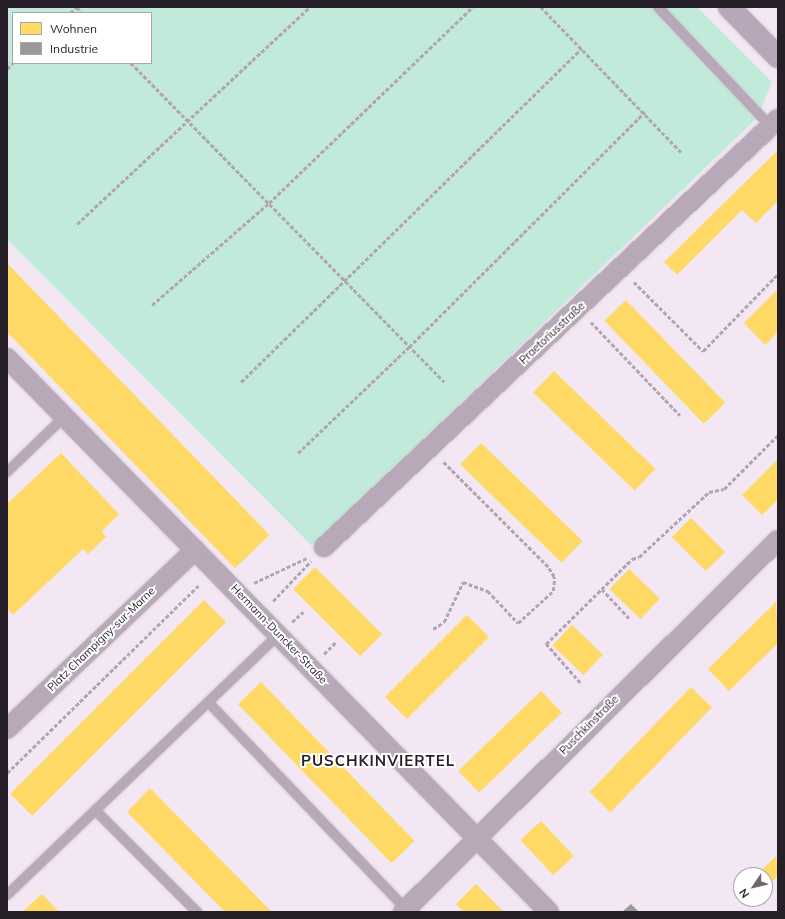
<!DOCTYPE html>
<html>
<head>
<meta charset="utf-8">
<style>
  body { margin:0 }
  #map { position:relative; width:785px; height:919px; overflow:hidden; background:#f4e7f4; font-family:Mulish,sans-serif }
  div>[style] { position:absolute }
  .green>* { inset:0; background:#c1eadb }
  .homes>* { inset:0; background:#ffd966; transform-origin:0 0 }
  .industry>* { inset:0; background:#999 }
  .path>* { height:2.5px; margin-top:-1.25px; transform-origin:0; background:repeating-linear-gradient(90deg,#b0a5b0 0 4px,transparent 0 6px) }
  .roads { filter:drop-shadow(0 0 1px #cec4ce) drop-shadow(0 0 1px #cec4ce) }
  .service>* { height:10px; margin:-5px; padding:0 5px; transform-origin:5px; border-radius:5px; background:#b8a9b8 }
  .minor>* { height:20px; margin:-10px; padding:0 10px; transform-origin:10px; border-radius:10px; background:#b8a9b8 }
  .secondary>* { height:22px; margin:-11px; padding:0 11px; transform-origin:11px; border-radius:11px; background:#b7a7b8 }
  span { translate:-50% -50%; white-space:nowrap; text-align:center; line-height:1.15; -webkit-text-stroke:4px #fff; paint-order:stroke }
  .street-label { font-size:11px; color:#271f27 }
  .district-label { font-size:15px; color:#271f27; font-weight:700; letter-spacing:1px }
  .frame { position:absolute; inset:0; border:8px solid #271f27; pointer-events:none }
  .legend { position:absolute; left:12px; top:12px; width:140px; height:52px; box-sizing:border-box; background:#fff; border:1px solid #a9a5a9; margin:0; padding:5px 7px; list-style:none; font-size:12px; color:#271f27 }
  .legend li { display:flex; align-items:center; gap:8px; height:20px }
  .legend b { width:20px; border:1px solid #a9a5a9 }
  .north { position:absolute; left:733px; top:867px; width:40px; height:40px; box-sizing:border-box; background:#fff; border:1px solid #a9a5a9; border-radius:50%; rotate:235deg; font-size:11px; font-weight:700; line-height:16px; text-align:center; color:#271f27 }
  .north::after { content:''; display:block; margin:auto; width:14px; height:18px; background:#6f656f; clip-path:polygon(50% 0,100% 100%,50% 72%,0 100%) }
</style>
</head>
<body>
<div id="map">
  <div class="green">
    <div style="clip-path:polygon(evenodd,7px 7px,697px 7px,772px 82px,757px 118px,312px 546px,7px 239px,7px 7px,13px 13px,151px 13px,151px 63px,13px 63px,13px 13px)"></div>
  </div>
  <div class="homes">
    <div style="clip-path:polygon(778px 150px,778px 201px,756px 223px,742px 210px,677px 275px,664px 262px)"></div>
    <div style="left:7px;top:263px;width:378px;height:48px;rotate:46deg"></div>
    <div style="clip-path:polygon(778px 289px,778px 332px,765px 345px,744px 323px)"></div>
    <div style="left:626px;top:300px;width:143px;height:30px;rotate:46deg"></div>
    <div style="left:554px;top:371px;width:141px;height:30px;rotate:44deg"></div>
    <div style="left:481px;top:443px;width:141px;height:30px;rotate:44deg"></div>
    <div style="clip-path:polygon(61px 453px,119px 514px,102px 531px,106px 537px,88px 554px,83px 549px,13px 615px,7px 609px,7px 504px)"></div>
    <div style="clip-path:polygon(778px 459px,778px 500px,762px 515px,742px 495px)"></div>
    <div style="left:691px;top:518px;width:48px;height:27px;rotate:45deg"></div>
    <div style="left:315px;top:567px;width:95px;height:31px;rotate:45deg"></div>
    <div style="left:629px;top:569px;width:43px;height:28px;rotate:44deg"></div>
    <div style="left:204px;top:600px;width:31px;height:274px;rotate:45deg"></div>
    <div style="clip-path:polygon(776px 602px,778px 643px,729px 691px,708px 669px)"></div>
    <div style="left:467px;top:615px;width:31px;height:116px;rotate:45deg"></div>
    <div style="left:572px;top:625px;width:43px;height:28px;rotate:44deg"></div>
    <div style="left:261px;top:682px;width:221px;height:32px;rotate:46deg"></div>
    <div style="left:691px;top:687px;width:29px;height:146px;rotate:44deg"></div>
    <div style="left:541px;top:691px;width:30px;height:115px;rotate:46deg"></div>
    <div style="clip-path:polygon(150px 788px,272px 912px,225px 912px,127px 812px)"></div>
    <div style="left:541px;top:821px;width:48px;height:28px;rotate:47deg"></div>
    <div style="clip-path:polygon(776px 856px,778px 876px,766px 887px,765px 875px,757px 875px)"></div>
    <div style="clip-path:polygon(476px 884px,504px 912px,463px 912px,456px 904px)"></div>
    <div style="clip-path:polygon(42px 894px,59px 912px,22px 912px)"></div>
  </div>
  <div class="industry">
    <div style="clip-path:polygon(631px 904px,639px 912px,622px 912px)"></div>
  </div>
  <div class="path">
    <div style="left:77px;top:7px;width:8px;rotate:50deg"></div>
    <div style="left:541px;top:7px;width:202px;rotate:46deg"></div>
    <div style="left:70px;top:13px;width:9px;rotate:-41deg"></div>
    <div style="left:131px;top:63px;width:447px;rotate:45.5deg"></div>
    <div style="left:7px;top:69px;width:8px;rotate:-45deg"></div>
    <div style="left:77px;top:224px;width:318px;rotate:-43deg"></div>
    <div style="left:634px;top:282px;width:98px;rotate:45deg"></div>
    <div style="left:703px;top:351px;width:107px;rotate:-45.8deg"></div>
    <div style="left:152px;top:305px;width:155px;rotate:-41.1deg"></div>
    <div style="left:269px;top:203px;width:283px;rotate:-43.9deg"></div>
    <div style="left:591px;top:322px;width:129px;rotate:46.3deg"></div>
    <div style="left:241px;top:382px;width:477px;rotate:-44.4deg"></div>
    <div style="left:298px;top:453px;width:153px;rotate:-43.7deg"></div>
    <div style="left:409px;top:347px;width:333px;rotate:-44.9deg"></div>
    <div style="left:254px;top:583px;width:59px;rotate:-25.3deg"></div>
    <div style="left:602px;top:589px;width:41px;rotate:47deg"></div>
    <div style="left:273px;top:601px;width:55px;rotate:-46.5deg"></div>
    <div style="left:292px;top:622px;width:15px;rotate:-42deg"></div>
    <div style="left:433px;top:629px;width:13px;rotate:-32deg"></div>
    <div style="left:444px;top:622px;width:44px;rotate:-64.6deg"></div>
    <div style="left:463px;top:582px;width:27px;rotate:20deg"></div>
    <div style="left:488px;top:591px;width:44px;rotate:46.8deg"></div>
    <div style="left:518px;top:623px;width:47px;rotate:-42.4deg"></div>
    <div style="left:553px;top:591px;width:6px;rotate:-81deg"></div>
    <div style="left:554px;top:585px;width:8px;rotate:-90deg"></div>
    <div style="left:554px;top:577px;width:12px;rotate:-121deg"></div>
    <div style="left:548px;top:567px;width:148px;rotate:-135deg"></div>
    <div style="left:324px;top:654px;width:17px;rotate:-45deg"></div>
    <div style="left:580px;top:683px;width:52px;rotate:-131.1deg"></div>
    <div style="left:546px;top:644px;width:121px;rotate:-44.7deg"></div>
    <div style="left:632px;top:559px;width:7px;rotate:-16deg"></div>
    <div style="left:639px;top:557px;width:96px;rotate:-42.9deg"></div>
    <div style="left:709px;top:492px;width:15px;rotate:-11deg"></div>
    <div style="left:724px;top:489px;width:76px;rotate:-45deg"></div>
    <div style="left:7px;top:773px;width:270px;rotate:-44.4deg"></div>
  </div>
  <div class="roads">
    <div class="service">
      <div style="left:658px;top:7px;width:163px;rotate:46.7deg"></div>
      <div style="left:7px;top:472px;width:79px;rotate:-44deg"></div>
      <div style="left:209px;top:703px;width:285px;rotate:46.3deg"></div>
      <div style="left:96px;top:811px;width:143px;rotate:45deg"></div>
      <div style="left:7px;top:895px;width:377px;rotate:-43.8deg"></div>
    </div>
    <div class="minor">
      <div style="left:7px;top:358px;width:775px;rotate:45.63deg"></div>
      <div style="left:324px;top:547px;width:624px;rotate:-43.31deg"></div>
      <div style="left:7px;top:729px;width:260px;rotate:-43.6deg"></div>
      <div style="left:403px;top:912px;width:528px;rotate:-44.77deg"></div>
    </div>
    <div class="secondary">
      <div style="left:729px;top:7px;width:70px;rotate:45.6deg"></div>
    </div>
  </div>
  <div class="street-label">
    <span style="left:552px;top:333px;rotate:-43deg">Praetoriusstraße</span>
    <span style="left:279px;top:634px;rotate:46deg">Hermann-Duncker-Straße</span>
    <span style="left:101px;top:639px;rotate:-44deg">Platz Champigny-sur-Marne</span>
    <span style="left:589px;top:725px;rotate:-45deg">Puschkinstraße</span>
  </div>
  <div class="district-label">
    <span style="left:378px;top:761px">PUSCHKINVIERTEL</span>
  </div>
  <div class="frame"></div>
  <ul class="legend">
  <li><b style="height:11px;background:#ffd966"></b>Wohnen</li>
  <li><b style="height:11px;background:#999"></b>Industrie</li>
  </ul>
  <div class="north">N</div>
</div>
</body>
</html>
